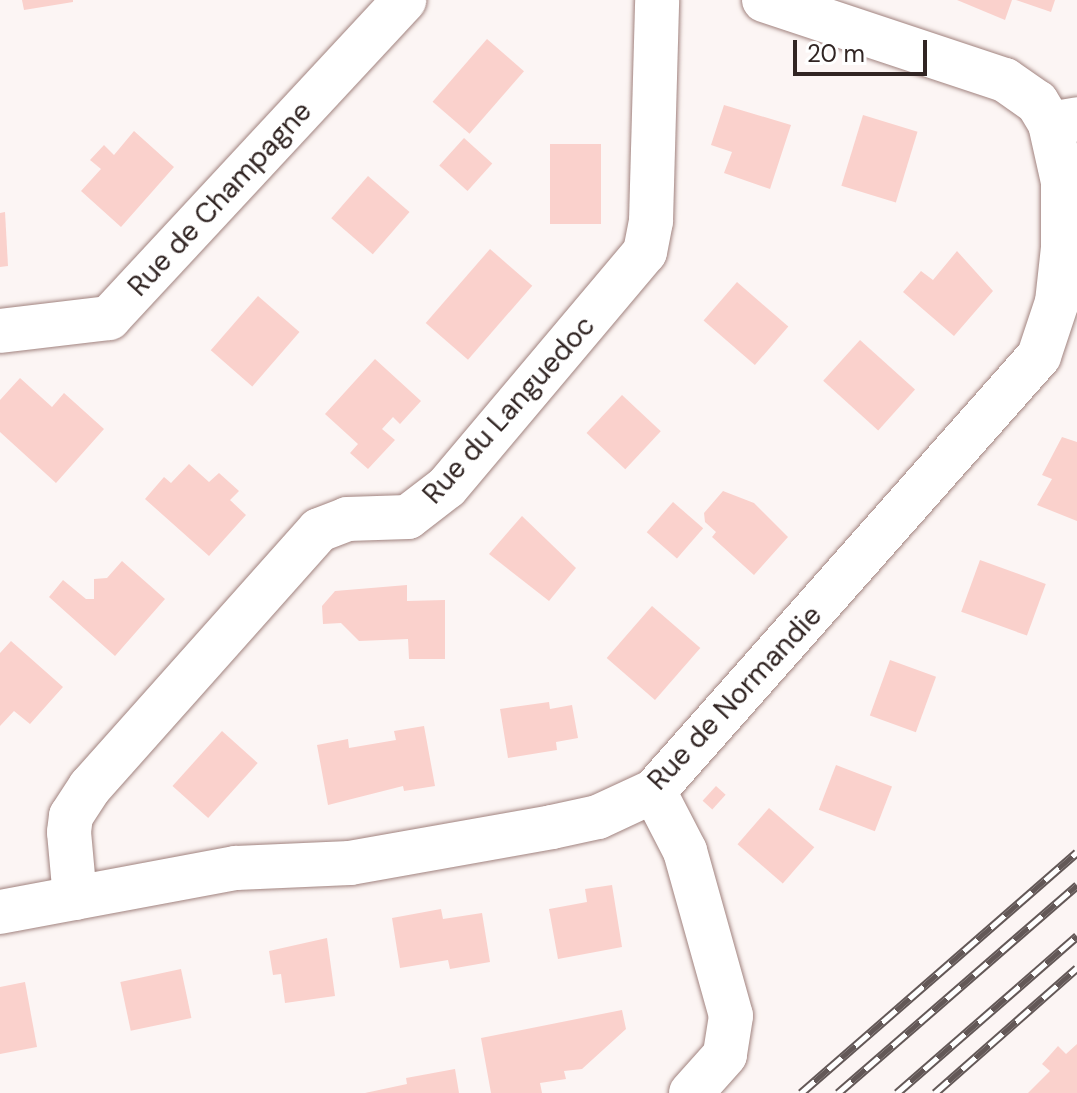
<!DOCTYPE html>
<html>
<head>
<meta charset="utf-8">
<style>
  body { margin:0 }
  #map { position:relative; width:1077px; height:1093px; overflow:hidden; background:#fcf5f4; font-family:"DM Sans",sans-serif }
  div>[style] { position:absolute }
  .building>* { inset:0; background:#fad1cc; transform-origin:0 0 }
  .roads { filter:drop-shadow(0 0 2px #a1837f) drop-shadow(0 0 2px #a1837f) }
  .street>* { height:44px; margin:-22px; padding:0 22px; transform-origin:22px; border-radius:22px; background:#fff }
  .rail>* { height:9px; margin-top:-4.5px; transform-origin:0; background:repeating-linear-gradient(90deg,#fff 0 18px,#635857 0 36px); box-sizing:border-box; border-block:2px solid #635857 }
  span { translate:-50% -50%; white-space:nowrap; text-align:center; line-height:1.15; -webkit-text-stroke:6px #fff; paint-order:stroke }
  .street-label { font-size:28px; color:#312523 }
  .scale { position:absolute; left:793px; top:40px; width:134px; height:36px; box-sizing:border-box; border:4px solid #312523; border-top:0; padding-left:10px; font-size:24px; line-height:28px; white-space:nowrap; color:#312523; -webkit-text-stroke:6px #fff; paint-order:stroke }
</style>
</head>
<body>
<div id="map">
  <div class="building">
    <div style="clip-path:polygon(22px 0,73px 0,73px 2px,24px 10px)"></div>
    <div style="clip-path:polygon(957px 0,1012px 0,1005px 20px)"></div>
    <div style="clip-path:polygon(1016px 0,1055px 0,1051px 12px)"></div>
    <div style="left:487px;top:39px;width:49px;height:83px;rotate:41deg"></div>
    <div style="clip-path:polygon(724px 105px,791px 125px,770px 189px,724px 173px,732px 152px,711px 145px)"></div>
    <div style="left:863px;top:115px;width:57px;height:74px;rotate:17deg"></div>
    <div style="clip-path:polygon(134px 131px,174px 167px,121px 227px,81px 191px,101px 169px,90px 160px,104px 145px,114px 155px)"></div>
    <div style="left:464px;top:138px;width:38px;height:37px;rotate:42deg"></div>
    <div style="left:550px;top:144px;width:51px;height:80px"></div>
    <div style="left:368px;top:176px;width:55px;height:56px;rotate:41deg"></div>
    <div style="clip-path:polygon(5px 212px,8px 266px,0 267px,0 213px)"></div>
    <div style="left:490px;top:249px;width:56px;height:98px;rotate:41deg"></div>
    <div style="clip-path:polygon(957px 251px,993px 291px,954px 336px,903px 292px,921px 271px,933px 280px)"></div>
    <div style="left:737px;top:282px;width:68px;height:51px;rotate:41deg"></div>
    <div style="left:258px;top:296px;width:55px;height:72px;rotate:41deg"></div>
    <div style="left:860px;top:340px;width:74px;height:55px;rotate:42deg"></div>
    <div style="clip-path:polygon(375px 359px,421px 401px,400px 424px,393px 417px,382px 429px,395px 440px,368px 469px,350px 453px,358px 444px,325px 414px)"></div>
    <div style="clip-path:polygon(20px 378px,52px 407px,64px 393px,104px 429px,56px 483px,0 432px,0 400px)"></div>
    <div style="left:622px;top:395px;width:53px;height:52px;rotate:43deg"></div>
    <div style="clip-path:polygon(1062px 437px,1077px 442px,1077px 521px,1037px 505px,1052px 479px,1042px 475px)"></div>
    <div style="clip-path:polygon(189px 464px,209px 482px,219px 473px,239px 491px,230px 500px,246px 515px,209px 556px,145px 499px,164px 477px,171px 483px)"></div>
    <div style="clip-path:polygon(723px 491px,754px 503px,788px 537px,754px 575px,712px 537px,716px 532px,705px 522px,704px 513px)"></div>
    <div style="left:673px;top:502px;width:40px;height:40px;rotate:41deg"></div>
    <div style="clip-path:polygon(522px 516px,576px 568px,549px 601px,489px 554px)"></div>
    <div style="left:980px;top:560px;width:70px;height:55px;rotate:20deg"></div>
    <div style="clip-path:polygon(122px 561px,165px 599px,115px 656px,49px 597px,63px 580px,86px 599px,94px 599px,94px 579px,107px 578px)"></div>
    <div style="clip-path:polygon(407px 585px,407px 601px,445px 600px,445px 659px,409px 659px,408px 639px,359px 641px,341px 623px,323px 624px,322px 606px,335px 591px)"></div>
    <div style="left:652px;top:606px;width:64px;height:69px;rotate:41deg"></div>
    <div style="clip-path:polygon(11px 641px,63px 687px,30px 724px,14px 711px,0 726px,0 653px)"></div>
    <div style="left:890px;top:660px;width:49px;height:59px;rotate:20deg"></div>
    <div style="clip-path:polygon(549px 702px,550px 709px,572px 705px,578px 738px,556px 742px,557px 750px,508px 758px,500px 709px)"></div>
    <div style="clip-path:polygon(424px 726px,435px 786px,404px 791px,403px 786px,328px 805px,317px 745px,348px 739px,349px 748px,396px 740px,394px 731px)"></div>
    <div style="left:222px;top:731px;width:48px;height:74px;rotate:42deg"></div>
    <div style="left:836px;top:765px;width:60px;height:48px;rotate:21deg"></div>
    <div style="left:716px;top:786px;width:13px;height:20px;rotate:42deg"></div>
    <div style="left:769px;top:808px;width:60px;height:48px;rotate:41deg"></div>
    <div style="clip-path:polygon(612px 885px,622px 947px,558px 959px,549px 909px,587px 902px,585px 889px)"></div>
    <div style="clip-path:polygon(441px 909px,443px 919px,482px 913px,490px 962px,450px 969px,448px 960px,400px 968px,392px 918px)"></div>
    <div style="clip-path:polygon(327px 938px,335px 996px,285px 1003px,281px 974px,273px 975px,269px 951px)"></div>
    <div style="left:181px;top:969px;width:50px;height:62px;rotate:78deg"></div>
    <div style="clip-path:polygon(25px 982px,37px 1047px,0 1054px,0 987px)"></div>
    <div style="clip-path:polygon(622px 1010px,626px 1029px,582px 1069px,564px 1071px,566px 1079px,540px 1083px,542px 1093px,491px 1093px,481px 1038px)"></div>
    <div style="clip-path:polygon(1077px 1044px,1077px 1093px,1028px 1093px,1050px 1071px,1042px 1064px,1058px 1046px,1066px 1054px)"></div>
    <div style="clip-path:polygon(455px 1069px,459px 1093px,365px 1093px,407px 1084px,406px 1078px)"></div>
  </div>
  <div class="roads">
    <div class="street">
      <div style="left:764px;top:0;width:254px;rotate:18.4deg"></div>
      <div style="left:1005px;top:80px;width:39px;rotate:35deg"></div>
      <div style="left:1037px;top:102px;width:26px;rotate:59deg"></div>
      <div style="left:1050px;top:124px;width:27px;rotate:-10deg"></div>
      <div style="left:0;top:331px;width:110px;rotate:-6.8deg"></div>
      <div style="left:109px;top:318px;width:434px;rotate:-47.1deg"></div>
      <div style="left:654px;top:791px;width:68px;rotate:62.7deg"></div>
      <div style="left:685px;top:851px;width:171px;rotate:74.4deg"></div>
      <div style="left:731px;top:1016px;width:39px;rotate:99deg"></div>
      <div style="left:725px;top:1055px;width:51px;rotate:131.8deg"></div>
      <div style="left:75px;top:898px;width:66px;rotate:-95.2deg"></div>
      <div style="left:69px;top:832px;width:16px;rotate:-83deg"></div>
      <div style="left:71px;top:816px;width:35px;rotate:-57deg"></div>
      <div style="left:90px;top:787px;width:344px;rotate:-48.3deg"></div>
      <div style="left:319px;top:530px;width:30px;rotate:-21deg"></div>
      <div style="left:347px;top:519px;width:61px;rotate:-1.9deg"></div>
      <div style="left:408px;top:517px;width:49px;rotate:-37.6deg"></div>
      <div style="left:447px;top:487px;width:307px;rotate:-49.9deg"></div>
      <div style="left:645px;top:252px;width:32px;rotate:-79deg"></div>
      <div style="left:651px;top:221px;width:221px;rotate:-88.4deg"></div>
      <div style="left:0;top:912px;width:240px;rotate:-10.6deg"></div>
      <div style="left:236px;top:868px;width:114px;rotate:-2.5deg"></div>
      <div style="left:350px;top:863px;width:205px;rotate:-10.1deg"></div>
      <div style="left:552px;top:827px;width:47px;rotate:-12.3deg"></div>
      <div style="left:598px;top:817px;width:62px;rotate:-24.9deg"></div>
      <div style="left:654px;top:791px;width:581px;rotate:-48.49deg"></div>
      <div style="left:1039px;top:356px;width:57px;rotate:-71.6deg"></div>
      <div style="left:1057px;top:302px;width:54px;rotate:-83.7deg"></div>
      <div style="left:1063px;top:248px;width:66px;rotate:-90deg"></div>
      <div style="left:1063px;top:182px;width:59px;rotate:-102.6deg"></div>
    </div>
  </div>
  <div class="rail">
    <div style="left:801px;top:1093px;width:366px;rotate:-41.1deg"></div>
    <div style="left:838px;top:1093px;width:317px;rotate:-41deg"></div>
    <div style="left:897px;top:1093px;width:239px;rotate:-41.1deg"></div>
    <div style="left:935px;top:1093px;width:189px;rotate:-41.4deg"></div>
  </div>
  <div class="street-label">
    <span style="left:220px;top:199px;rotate:-47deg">Rue de Champagne</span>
    <span style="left:509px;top:410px;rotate:-48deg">Rue du Languedoc</span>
    <span style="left:735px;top:698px;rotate:-47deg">Rue de Normandie</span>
  </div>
  <div class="scale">20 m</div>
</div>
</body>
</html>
